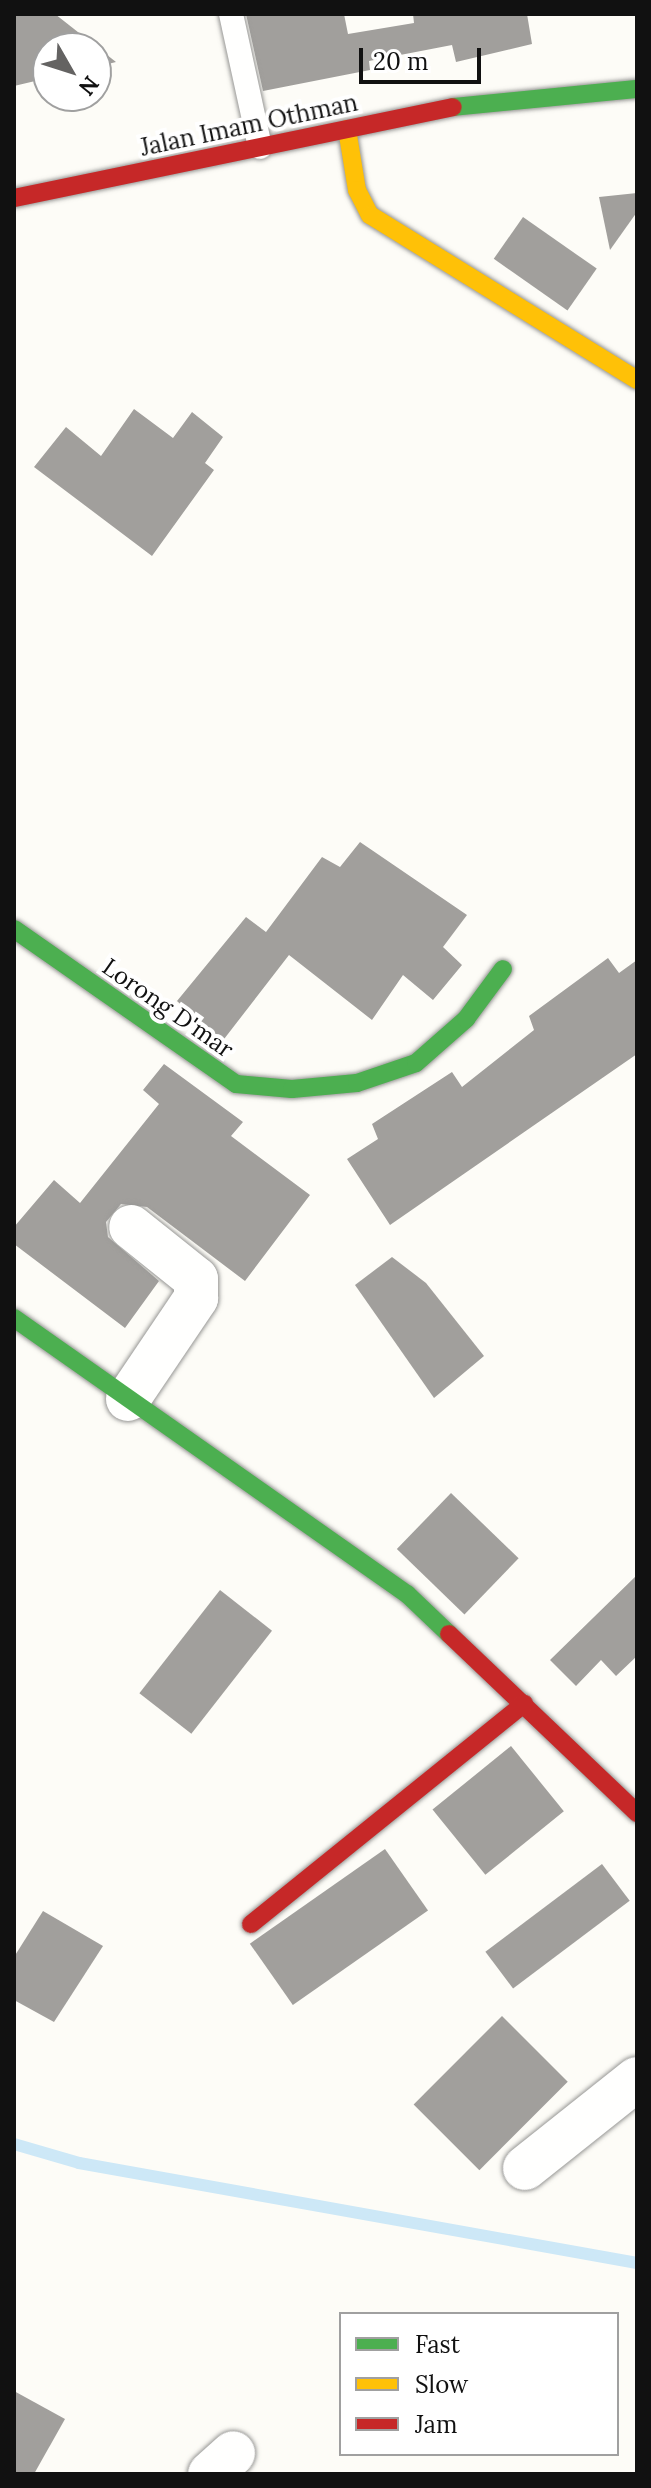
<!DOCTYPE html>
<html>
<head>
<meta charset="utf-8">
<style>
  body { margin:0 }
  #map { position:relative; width:651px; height:2488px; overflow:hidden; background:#fdfcf7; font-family:Lora,serif }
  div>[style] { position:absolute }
  .stream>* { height:12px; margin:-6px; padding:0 6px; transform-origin:6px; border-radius:6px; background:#cde8f7 }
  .building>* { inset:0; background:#a19f9c; transform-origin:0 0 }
  .roads { filter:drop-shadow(0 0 2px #979795) drop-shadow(0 0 2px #979795) }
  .lane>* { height:24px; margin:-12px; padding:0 12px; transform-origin:12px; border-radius:12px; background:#fffffe }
  .street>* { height:44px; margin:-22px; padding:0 22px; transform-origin:22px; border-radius:22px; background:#fffffe }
  .fast>* { height:18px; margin:-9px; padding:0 9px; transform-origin:9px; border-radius:9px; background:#4caf50 }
  .slow>* { height:18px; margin:-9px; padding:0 9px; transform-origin:9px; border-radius:9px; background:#ffc107 }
  .jam>* { height:18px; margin:-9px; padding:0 9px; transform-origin:9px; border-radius:9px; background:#c62828 }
  span { translate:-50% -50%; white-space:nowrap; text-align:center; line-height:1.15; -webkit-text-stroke:8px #fff; paint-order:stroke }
  .street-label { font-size:24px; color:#111 }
  .frame { position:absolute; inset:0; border:16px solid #111; pointer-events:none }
  .legend { position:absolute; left:339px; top:2312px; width:280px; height:144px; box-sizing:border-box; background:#fff; border:2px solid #a0a0a0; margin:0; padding:10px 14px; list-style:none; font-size:24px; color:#111 }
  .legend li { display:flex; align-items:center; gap:16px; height:40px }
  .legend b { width:40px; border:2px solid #a0a0a0 }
  .north { position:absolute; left:32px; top:32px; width:80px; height:80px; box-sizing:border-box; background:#fff; border:2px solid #a0a0a0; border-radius:50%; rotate:129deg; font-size:22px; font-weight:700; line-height:32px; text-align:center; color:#111 }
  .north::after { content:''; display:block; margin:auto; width:28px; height:36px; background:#646362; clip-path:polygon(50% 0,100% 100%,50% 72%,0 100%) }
  .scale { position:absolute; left:359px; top:48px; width:122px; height:36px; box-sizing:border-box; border:4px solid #111; border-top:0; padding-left:10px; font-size:24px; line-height:28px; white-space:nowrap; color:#111; -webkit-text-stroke:6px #fff; paint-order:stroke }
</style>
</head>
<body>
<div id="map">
  <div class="stream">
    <div style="left:14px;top:2144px;width:68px;rotate:16.3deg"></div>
    <div style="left:79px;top:2163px;width:567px;rotate:10.16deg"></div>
  </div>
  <div class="building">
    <div style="clip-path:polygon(14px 14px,55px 14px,116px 62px,96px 67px,96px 48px,48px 48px,48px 78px,14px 86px)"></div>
    <div style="clip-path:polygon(246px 14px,344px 14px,348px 34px,414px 23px,413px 14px,527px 14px,532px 44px,456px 62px,452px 45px,369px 61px,370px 70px,263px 91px)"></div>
    <div style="clip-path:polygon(637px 193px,637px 212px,610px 250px,599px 197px)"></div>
    <div style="left:523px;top:217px;width:90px;height:51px;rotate:35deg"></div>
    <div style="clip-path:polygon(134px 409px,173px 438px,192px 412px,223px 437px,205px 463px,214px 470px,152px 556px,34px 467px,66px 427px,101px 456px)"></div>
    <div style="clip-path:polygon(360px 842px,467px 915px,443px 947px,462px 965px,433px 1000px,403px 975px,372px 1020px,289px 955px,221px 1043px,195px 1025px,198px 1021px,177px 1001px,246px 917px,266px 932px,322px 857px,340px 867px)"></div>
    <div style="clip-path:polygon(608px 958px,619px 973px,637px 960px,637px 1054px,390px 1225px,347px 1159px,378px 1139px,372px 1124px,452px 1072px,462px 1087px,534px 1030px,529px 1016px)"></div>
    <div style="clip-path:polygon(164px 1064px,243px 1122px,231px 1136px,310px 1195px,245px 1281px,147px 1207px,121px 1204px,106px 1222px,108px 1237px,159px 1281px,125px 1328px,14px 1244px,14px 1227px,54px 1180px,80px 1203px,159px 1104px,143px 1090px)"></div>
    <div style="clip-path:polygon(392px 1257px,426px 1283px,484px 1356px,434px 1398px,355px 1285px)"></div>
    <div style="left:451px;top:1493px;width:94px;height:78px;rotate:44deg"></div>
    <div style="clip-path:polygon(637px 1575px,637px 1656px,616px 1676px,601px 1660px,576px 1686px,550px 1660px)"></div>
    <div style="left:220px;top:1590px;width:66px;height:131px;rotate:38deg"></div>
    <div style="left:511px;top:1746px;width:84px;height:101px;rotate:51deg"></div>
    <div style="left:385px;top:1849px;width:75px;height:165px;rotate:55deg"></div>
    <div style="left:602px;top:1864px;width:46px;height:146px;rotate:53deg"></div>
    <div style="clip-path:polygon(43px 1911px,103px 1946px,54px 2022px,14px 2000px,14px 1957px)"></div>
    <div style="left:502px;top:2016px;width:93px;height:125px;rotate:45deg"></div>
    <div style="clip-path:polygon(14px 2391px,65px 2419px,34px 2474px,14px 2474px)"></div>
  </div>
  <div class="roads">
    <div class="lane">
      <div style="left:231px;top:14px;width:136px;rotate:77.7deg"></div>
    </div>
    <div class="street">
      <div style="left:128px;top:1399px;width:122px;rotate:-56deg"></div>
      <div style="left:196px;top:1298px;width:19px;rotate:-90deg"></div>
      <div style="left:196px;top:1279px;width:83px;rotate:-141.3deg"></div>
      <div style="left:525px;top:2168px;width:143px;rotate:-38.5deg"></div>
      <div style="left:210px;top:2474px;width:31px;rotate:-42deg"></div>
    </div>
    <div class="fast">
      <div style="left:453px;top:107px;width:185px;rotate:-5.6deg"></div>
      <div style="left:14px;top:929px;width:271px;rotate:34.9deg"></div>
      <div style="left:236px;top:1084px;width:56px;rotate:5.1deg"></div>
      <div style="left:292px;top:1089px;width:65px;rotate:-5.3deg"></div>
      <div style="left:357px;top:1083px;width:62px;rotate:-18.7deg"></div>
      <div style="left:416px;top:1063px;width:67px;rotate:-41.3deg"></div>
      <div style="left:466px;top:1019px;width:62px;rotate:-53.5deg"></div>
      <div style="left:14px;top:1318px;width:480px;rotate:35.1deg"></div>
      <div style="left:407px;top:1594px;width:58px;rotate:43.6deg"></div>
    </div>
    <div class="slow">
      <div style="left:347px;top:129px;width:62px;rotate:80.7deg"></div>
      <div style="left:357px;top:190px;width:28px;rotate:63deg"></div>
      <div style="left:370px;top:215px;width:314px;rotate:31.7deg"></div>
    </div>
    <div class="jam">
      <div style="left:14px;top:198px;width:448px;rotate:-11.7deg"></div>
      <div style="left:449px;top:1634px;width:260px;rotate:43.6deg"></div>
      <div style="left:251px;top:1924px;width:351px;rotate:-38.9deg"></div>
    </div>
  </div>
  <div class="street-label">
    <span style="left:249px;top:125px;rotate:-12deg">Jalan Imam Othman</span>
    <span style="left:168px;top:1008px;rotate:35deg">Lorong D'mar</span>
  </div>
  <div class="frame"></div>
  <ul class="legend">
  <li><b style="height:10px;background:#4caf50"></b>Fast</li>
  <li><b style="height:10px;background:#ffc107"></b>Slow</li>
  <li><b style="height:10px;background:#c62828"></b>Jam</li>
  </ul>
  <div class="north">N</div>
  <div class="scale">20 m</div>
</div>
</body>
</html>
